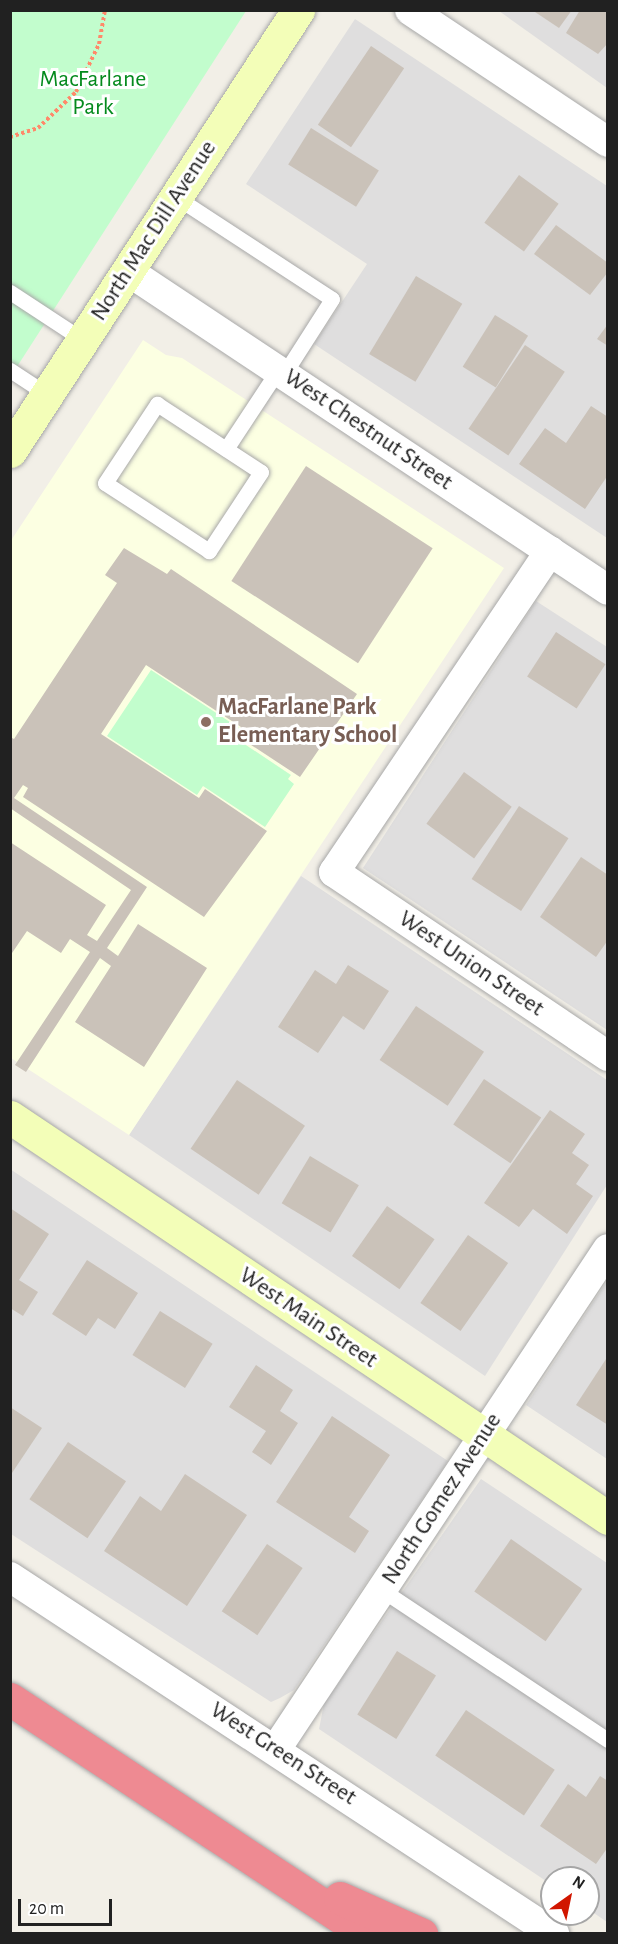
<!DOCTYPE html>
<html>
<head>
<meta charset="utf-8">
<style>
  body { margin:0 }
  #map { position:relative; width:618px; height:1944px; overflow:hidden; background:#f2efe7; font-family:"Alegreya Sans",sans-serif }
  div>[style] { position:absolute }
  .residential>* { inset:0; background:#dfdede }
  .education>* { inset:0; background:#fcffe2 }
  .park>* { inset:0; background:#c2fdcd }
  .building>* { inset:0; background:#cac2b9; transform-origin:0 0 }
  .path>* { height:4px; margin-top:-2px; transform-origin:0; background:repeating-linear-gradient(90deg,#ff896a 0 3px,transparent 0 6px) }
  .roads { filter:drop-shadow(0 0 2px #a8a8a8) drop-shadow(0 0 2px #a8a8a8) }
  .lane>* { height:15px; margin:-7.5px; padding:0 7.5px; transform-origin:7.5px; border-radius:7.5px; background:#fff }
  .street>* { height:30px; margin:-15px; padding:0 15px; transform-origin:15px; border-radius:15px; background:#fff }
  .secondary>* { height:33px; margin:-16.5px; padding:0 16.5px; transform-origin:16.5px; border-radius:16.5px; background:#f3feb8 }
  .highway>* { height:33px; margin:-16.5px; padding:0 16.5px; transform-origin:16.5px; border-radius:16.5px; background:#ee8a92 }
  .dots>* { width:16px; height:16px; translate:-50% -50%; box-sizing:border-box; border:3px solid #fff; border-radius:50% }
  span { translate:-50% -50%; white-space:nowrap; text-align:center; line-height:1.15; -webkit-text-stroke:6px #fff; paint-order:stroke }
  .park-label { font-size:24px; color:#048a1d }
  .street-label { font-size:24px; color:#212121 }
  .education-label { font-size:24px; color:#785e54; font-weight:700 }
  .left { translate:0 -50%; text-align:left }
  .frame { position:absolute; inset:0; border:12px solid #212121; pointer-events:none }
  .north { position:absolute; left:540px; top:1866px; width:60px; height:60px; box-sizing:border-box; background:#fff; border:2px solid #a6a6a6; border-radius:50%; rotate:33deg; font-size:16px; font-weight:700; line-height:24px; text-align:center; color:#212121 }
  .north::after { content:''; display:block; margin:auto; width:21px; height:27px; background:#d11600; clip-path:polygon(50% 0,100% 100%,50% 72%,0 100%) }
  .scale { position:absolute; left:18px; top:1899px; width:94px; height:27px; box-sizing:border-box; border:3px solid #212121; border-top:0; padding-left:8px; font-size:18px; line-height:21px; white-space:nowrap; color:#212121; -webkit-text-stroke:4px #fff; paint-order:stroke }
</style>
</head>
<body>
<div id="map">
  <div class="residential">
    <div style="clip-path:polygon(499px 11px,607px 11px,607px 88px)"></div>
    <div style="clip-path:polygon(355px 19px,607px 186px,607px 538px,314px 344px,367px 264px,246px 184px)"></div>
    <div style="clip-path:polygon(536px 601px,607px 647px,607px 1030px,363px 868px)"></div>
    <div style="clip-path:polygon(301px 876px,607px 1080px,607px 1185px,485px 1376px,129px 1135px)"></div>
    <div style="clip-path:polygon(10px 1169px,448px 1461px,294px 1690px,280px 1698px,271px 1702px,11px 1534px)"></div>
    <div style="clip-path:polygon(607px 1281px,607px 1459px,526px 1405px)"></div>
    <div style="clip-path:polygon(481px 1479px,607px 1563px,607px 1922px,588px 1909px,588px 1878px,552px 1878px,552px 1885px,319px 1729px,324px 1704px)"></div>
  </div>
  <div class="education">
    <div style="clip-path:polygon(143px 340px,166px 355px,182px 358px,504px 568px,129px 1135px,11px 1058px,10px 542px)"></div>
  </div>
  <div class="park">
    <div style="clip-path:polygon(11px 11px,246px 11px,11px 376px)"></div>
    <div style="clip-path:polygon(151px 670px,239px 728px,234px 737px,291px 775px,288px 779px,294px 784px,265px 827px,203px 786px,197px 795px,107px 736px)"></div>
  </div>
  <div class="building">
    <div style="clip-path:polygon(532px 10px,572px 10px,559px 28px)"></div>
    <div style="clip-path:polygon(580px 10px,608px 10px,608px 43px,598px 54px,566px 33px)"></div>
    <div style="left:371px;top:46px;width:40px;height:95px;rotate:34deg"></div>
    <div style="left:311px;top:128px;width:80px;height:43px;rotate:32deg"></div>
    <div style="left:519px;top:175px;width:49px;height:59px;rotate:36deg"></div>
    <div style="clip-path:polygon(556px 225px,608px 263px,608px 272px,590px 295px,534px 254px)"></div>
    <div style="left:416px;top:276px;width:54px;height:91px;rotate:31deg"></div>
    <div style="left:495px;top:315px;width:39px;height:61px;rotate:32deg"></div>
    <div style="clip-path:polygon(608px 324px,608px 346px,597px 339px)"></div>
    <div style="left:525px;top:345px;width:48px;height:101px;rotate:34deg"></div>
    <div style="clip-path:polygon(591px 406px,608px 417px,608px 475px,585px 509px,519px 464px,545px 428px,566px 443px)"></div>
    <div style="left:306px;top:466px;width:151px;height:137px;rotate:33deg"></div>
    <div style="clip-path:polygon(124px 548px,167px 574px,171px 569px,357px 694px,300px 777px,236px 735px,241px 727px,146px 665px,101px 734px,199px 798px,205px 789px,267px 831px,204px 917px,23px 797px,28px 788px,23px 785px,14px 798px,147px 887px,107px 948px,118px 956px,138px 924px,207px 968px,144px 1067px,75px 1022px,111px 966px,100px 958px,26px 1072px,15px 1065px,90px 952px,70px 939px,61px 953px,27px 931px,10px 956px,10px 842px,106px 905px,87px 935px,97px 941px,131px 890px,10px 808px,10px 737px,14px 739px,117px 583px,105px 575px)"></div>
    <div style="left:556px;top:632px;width:59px;height:53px;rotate:33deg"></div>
    <div style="left:464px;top:772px;width:59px;height:64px;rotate:36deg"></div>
    <div style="left:519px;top:806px;width:59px;height:87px;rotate:33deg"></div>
    <div style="clip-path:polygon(581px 857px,608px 875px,608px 940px,596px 957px,540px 917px)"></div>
    <div style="clip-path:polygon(348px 965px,389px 991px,364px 1030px,343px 1016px,318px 1053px,278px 1027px,315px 970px,336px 984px)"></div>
    <div style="left:416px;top:1006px;width:82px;height:65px;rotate:34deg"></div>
    <div style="left:484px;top:1079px;width:69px;height:55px;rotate:34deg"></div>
    <div style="left:237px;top:1080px;width:82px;height:83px;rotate:34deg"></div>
    <div style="clip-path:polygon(550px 1110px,585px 1134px,572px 1153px,589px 1165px,576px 1184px,593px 1196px,567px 1234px,533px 1209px,519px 1227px,484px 1203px)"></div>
    <div style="left:310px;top:1156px;width:57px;height:55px;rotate:31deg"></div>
    <div style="left:387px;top:1206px;width:58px;height:61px;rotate:35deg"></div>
    <div style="clip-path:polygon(10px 1208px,49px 1234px,19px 1280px,38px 1292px,23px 1316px,10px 1308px)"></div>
    <div style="left:468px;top:1235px;width:49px;height:83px;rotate:35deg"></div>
    <div style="clip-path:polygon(87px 1260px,138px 1293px,115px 1329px,98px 1318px,86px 1336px,52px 1314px)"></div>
    <div style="left:160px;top:1311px;width:62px;height:52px;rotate:32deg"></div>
    <div style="clip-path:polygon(608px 1356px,608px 1425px,576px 1405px)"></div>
    <div style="clip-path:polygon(256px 1365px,293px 1390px,280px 1411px,298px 1423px,271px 1465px,252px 1452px,266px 1431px,229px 1407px)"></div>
    <div style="clip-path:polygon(10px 1407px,42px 1428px,10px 1476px)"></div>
    <div style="clip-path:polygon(332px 1416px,390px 1455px,349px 1517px,369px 1531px,355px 1553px,276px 1502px)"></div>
    <div style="left:68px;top:1442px;width:70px;height:69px;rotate:34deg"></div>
    <div style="clip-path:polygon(185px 1474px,247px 1515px,187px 1606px,104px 1551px,140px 1496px,161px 1511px)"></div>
    <div style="left:511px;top:1539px;width:87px;height:64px;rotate:35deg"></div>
    <div style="left:267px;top:1544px;width:43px;height:81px;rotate:34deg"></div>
    <div style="left:397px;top:1651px;width:46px;height:75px;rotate:32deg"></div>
    <div style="left:466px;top:1710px;width:107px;height:55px;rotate:34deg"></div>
    <div style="clip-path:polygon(600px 1776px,608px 1781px,608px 1847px,596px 1864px,540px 1826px,568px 1784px,586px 1797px)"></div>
  </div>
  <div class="path">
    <div style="left:10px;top:137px;width:29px;rotate:-18deg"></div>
    <div style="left:38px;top:128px;width:52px;rotate:-43.5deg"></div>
    <div style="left:76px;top:92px;width:53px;rotate:-64.4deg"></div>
    <div style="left:99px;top:44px;width:35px;rotate:-80deg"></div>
  </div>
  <div class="roads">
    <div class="lane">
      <div style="left:176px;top:197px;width:186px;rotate:33.2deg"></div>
      <div style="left:332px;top:299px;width:89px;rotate:122.6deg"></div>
      <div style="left:10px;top:292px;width:87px;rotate:33.3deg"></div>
      <div style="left:10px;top:370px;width:45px;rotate:33.3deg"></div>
      <div style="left:157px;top:404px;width:124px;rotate:33.2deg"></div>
      <div style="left:261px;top:472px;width:95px;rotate:123.4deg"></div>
      <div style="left:209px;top:551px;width:124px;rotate:-146.8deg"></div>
      <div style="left:105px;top:483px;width:95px;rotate:-56.6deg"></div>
      <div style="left:226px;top:449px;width:95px;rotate:-56.6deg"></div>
      <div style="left:382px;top:1590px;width:271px;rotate:33.6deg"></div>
    </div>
    <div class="street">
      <div style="left:410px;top:10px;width:238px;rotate:33.7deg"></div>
      <div style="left:128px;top:271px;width:576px;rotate:33.61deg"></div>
      <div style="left:550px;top:551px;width:387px;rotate:123.9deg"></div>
      <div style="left:334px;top:872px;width:330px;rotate:33.9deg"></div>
      <div style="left:10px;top:1577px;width:651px;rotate:33.27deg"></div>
      <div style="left:276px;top:1749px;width:600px;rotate:-56.42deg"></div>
    </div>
    <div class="secondary">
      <div style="left:10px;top:451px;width:527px;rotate:-56.85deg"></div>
      <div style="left:10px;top:1117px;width:720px;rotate:33.84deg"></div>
    </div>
    <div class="highway">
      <div style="left:10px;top:1699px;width:427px;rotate:33.4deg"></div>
      <div style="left:340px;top:1898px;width:89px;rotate:24deg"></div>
    </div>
  </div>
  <div class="dots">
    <div style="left:206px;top:722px;background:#8d6e63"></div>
  </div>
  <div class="park-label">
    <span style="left:93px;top:94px">MacFarlane<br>Park</span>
  </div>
  <div class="street-label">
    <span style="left:154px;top:231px;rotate:-57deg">North Mac Dill Avenue</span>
    <span style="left:368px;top:430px;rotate:34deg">West Chestnut Street</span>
    <span style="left:471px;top:964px;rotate:34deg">West Union Street</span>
    <span style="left:308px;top:1318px;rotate:34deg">West Main Street</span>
    <span style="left:442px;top:1499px;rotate:-57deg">North Gomez Avenue</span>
    <span style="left:283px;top:1754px;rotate:33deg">West Green Street</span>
  </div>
  <div class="education-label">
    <span class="left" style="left:218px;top:722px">MacFarlane Park<br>Elementary School</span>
  </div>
  <div class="frame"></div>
  <div class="north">N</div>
  <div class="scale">20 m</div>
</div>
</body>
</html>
